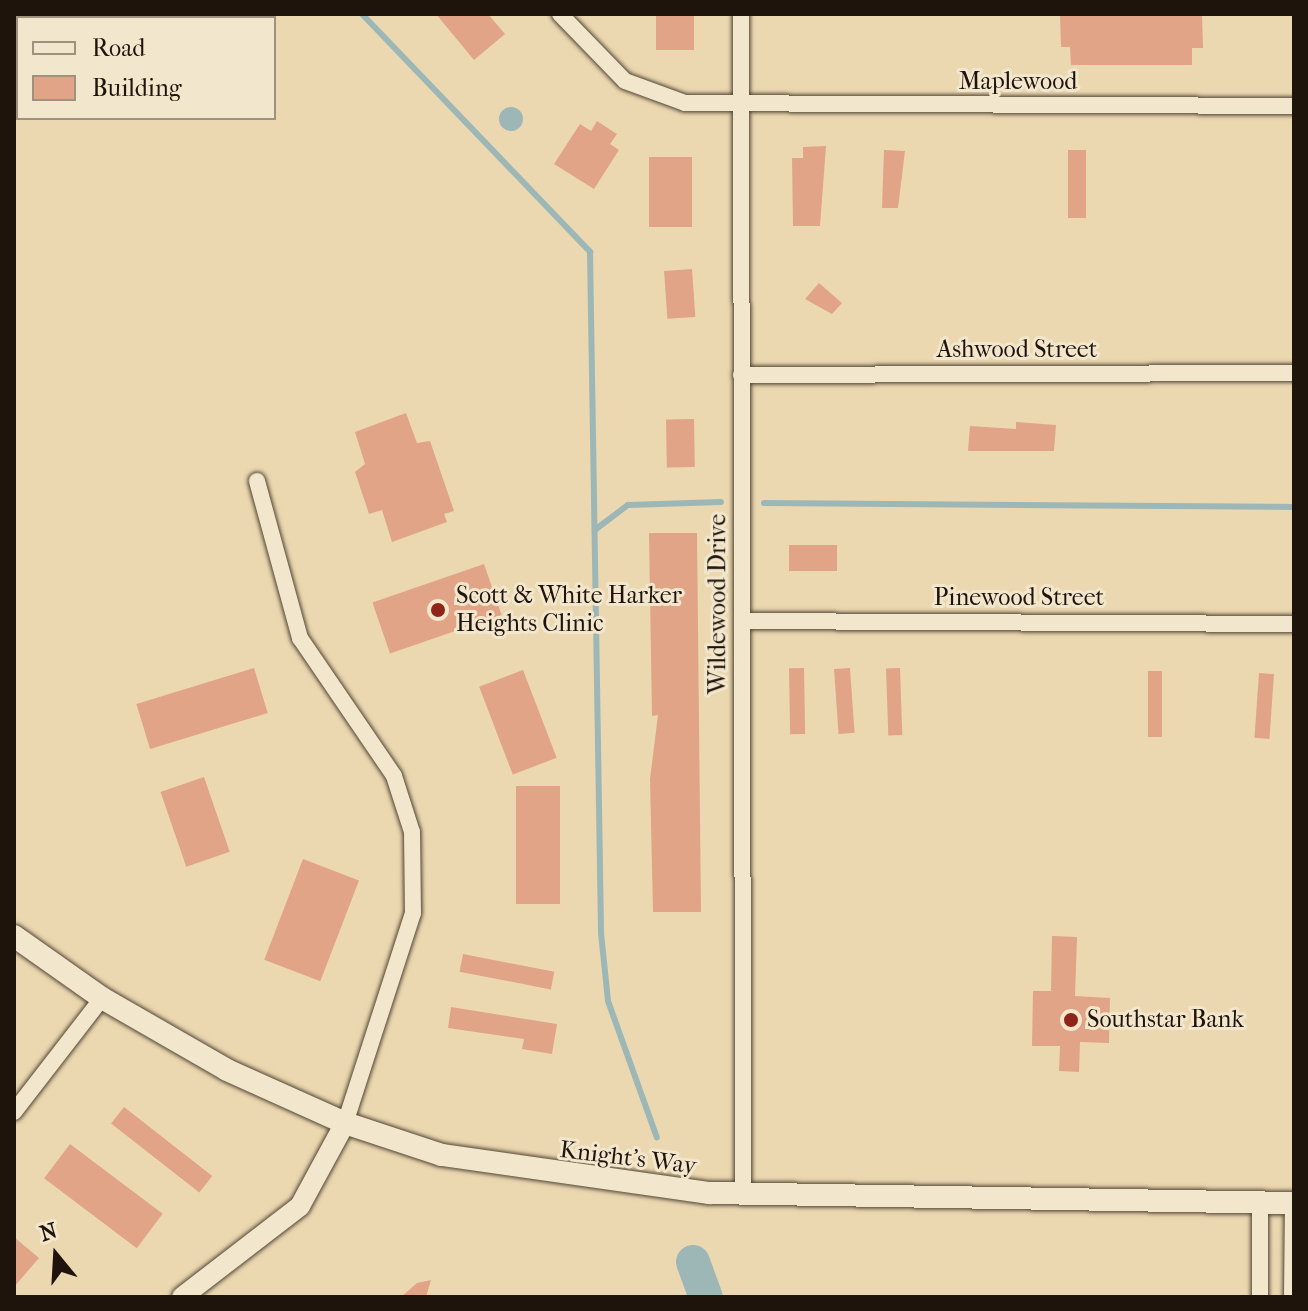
<!DOCTYPE html>
<html>
<head>
<meta charset="utf-8">
<style>
  body { margin:0 }
  #map { position:relative; width:1308px; height:1311px; overflow:hidden; background:#ebd8b0; font-family:"IM FELL French Canon",serif }
  div>[style] { position:absolute }
  .water>* { inset:0; background:#9db7b7 }
  .round { border-radius:50% }
  .stream>* { height:6px; margin:-3px; padding:0 3px; transform-origin:3px; border-radius:3px; background:#9db7b7 }
  .river>* { height:34px; margin:-17px; padding:0 17px; transform-origin:17px; border-radius:17px; background:#9db7b7 }
  .building>* { inset:0; background:#e1a487; transform-origin:0 0 }
  .roads { filter:drop-shadow(0 0 2px #524535) drop-shadow(0 0 2px #524535) }
  .minor>* { height:16px; margin:-8px; padding:0 8px; transform-origin:8px; border-radius:8px; background:#f2e6cc }
  .tertiary>* { height:20px; margin:-10px; padding:0 10px; transform-origin:10px; border-radius:10px; background:#f2e6cc }
  .secondary>* { height:22px; margin:-11px; padding:0 11px; transform-origin:11px; border-radius:11px; background:#f2e6cc }
  .dots>* { width:22px; height:22px; translate:-50% -50%; box-sizing:border-box; border:4px solid #f2e6cc; border-radius:50% }
  span { translate:-50% -50%; white-space:nowrap; text-align:center; line-height:1.15; -webkit-text-stroke:6px #f2e6cc; paint-order:stroke }
  .street-label { font-size:24px; color:#1f140c }
  .poi-label { font-size:24px; color:#1f140c }
  .left { translate:0 -50%; text-align:left }
  .frame { position:absolute; inset:0; border:16px solid #1f140c; pointer-events:none }
  .legend { position:absolute; left:16px; top:16px; width:260px; height:104px; box-sizing:border-box; background:#f2e6cc; border:2px solid #9e927f; margin:0; padding:10px 14px; list-style:none; font-size:24px; color:#1f140c }
  .legend li { display:flex; align-items:center; gap:16px; height:40px }
  .legend b { width:40px; border:2px solid #9e927f }
  .north { position:absolute; left:16px; top:1215px; width:80px; height:80px; -webkit-text-stroke:6px #f2e6cc; paint-order:stroke; rotate:342deg; font-size:22px; font-weight:700; line-height:32px; text-align:center; color:#1f140c }
  .north::after { content:''; display:block; margin:auto; width:28px; height:36px; background:#1f140c; clip-path:polygon(50% 0,100% 100%,50% 72%,0 100%) }
</style>
</head>
<body>
<div id="map">
  <div class="water">
    <div class="round" style="left:499px;top:107px;width:24px;height:24px"></div>
  </div>
  <div class="stream">
    <div style="left:362px;top:14px;width:330px;rotate:46.2deg"></div>
    <div style="left:590px;top:252px;width:681px;rotate:89.07deg"></div>
    <div style="left:601px;top:933px;width:68px;rotate:84.1deg"></div>
    <div style="left:608px;top:1001px;width:145px;rotate:70.3deg"></div>
    <div style="left:764px;top:503px;width:530px;rotate:0.43deg"></div>
    <div style="left:596px;top:529px;width:40px;rotate:-37deg"></div>
    <div style="left:628px;top:505px;width:93px;rotate:-1.8deg"></div>
  </div>
  <div class="river">
    <div style="left:693px;top:1262px;width:37px;rotate:70deg"></div>
  </div>
  <div class="building">
    <div style="clip-path:polygon(436px 14px,488px 14px,505px 34px,474px 60px)"></div>
    <div style="left:656px;top:14px;width:38px;height:36px"></div>
    <div style="clip-path:polygon(1060px 14px,1202px 14px,1203px 48px,1192px 48px,1192px 65px,1071px 65px,1070px 47px,1061px 47px)"></div>
    <div style="clip-path:polygon(597px 121px,617px 134px,610px 144px,619px 150px,594px 189px,554px 164px,580px 124px,591px 131px)"></div>
    <div style="clip-path:polygon(826px 146px,820px 226px,793px 226px,792px 158px,803px 158px,803px 147px)"></div>
    <div style="clip-path:polygon(884px 150px,905px 151px,898px 208px,882px 208px)"></div>
    <div style="left:1068px;top:150px;width:18px;height:68px"></div>
    <div style="left:649px;top:157px;width:43px;height:70px"></div>
    <div style="left:692px;top:269px;width:48px;height:28px;rotate:86deg"></div>
    <div style="clip-path:polygon(819px 283px,842px 303px,832px 314px,805px 299px)"></div>
    <div style="clip-path:polygon(406px 413px,417px 443px,430px 441px,454px 511px,444px 514px,447px 522px,392px 542px,382px 510px,369px 514px,355px 472px,365px 464px,355px 432px)"></div>
    <div style="left:694px;top:419px;width:48px;height:28px;rotate:89deg"></div>
    <div style="clip-path:polygon(1016px 422px,1056px 425px,1054px 451px,968px 451px,970px 426px,1016px 429px)"></div>
    <div style="clip-path:polygon(649px 533px,697px 533px,701px 912px,653px 912px,650px 779px,658px 715px,652px 716px)"></div>
    <div style="left:789px;top:545px;width:48px;height:26px"></div>
    <div style="left:484px;top:564px;width:54px;height:118px;rotate:71deg"></div>
    <div style="left:254px;top:668px;width:47px;height:123px;rotate:73deg"></div>
    <div style="left:804px;top:668px;width:66px;height:15px;rotate:89deg"></div>
    <div style="left:850px;top:668px;width:65px;height:16px;rotate:86deg"></div>
    <div style="left:900px;top:668px;width:67px;height:14px;rotate:88deg"></div>
    <div style="left:523px;top:670px;width:94px;height:47px;rotate:69deg"></div>
    <div style="left:1148px;top:671px;width:14px;height:66px"></div>
    <div style="left:1259px;top:673px;width:15px;height:65px;rotate:4deg"></div>
    <div style="left:204px;top:777px;width:79px;height:46px;rotate:71deg"></div>
    <div style="left:516px;top:786px;width:44px;height:118px"></div>
    <div style="left:303px;top:859px;width:60px;height:108px;rotate:21deg"></div>
    <div style="clip-path:polygon(1052px 936px,1077px 937px,1075px 996px,1110px 998px,1109px 1043px,1080px 1042px,1079px 1072px,1059px 1071px,1060px 1046px,1032px 1046px,1033px 991px,1051px 991px)"></div>
    <div style="left:463px;top:954px;width:93px;height:18px;rotate:11deg"></div>
    <div style="clip-path:polygon(451px 1007px,557px 1024px,552px 1054px,522px 1049px,524px 1039px,448px 1028px)"></div>
    <div style="left:124px;top:1107px;width:112px;height:21px;rotate:38deg"></div>
    <div style="left:70px;top:1144px;width:116px;height:43px;rotate:37deg"></div>
    <div style="clip-path:polygon(14px 1237px,39px 1258px,14px 1287px)"></div>
    <div style="clip-path:polygon(431px 1280px,426px 1297px,401px 1297px,417px 1283px)"></div>
  </div>
  <div class="roads">
    <div class="minor">
      <div style="left:95px;top:14px;width:9px;rotate:27deg"></div>
      <div style="left:560px;top:14px;width:93px;rotate:45.9deg"></div>
      <div style="left:625px;top:81px;width:64px;rotate:20.1deg"></div>
      <div style="left:685px;top:103px;width:609px;rotate:0.28deg"></div>
      <div style="left:741px;top:14px;width:1180px;rotate:89.9deg"></div>
      <div style="left:741px;top:375px;width:553px;rotate:-0.21deg"></div>
      <div style="left:257px;top:481px;width:163px;rotate:74.7deg"></div>
      <div style="left:300px;top:638px;width:167px;rotate:55.7deg"></div>
      <div style="left:394px;top:776px;width:59px;rotate:72.2deg"></div>
      <div style="left:412px;top:832px;width:81px;rotate:89.3deg"></div>
      <div style="left:413px;top:913px;width:221px;rotate:107.9deg"></div>
      <div style="left:743px;top:621px;width:551px;rotate:0.31deg"></div>
      <div style="left:14px;top:1112px;width:144px;rotate:-52.3deg"></div>
      <div style="left:1260px;top:1202px;width:95px;rotate:90deg"></div>
      <div style="left:1292px;top:1297px;width:94px;rotate:-89.4deg"></div>
    </div>
    <div class="tertiary">
      <div style="left:182px;top:1297px;width:149px;rotate:-37.6deg"></div>
      <div style="left:300px;top:1206px;width:94px;rotate:-61.5deg"></div>
    </div>
    <div class="secondary">
      <div style="left:14px;top:936px;width:108px;rotate:35.2deg"></div>
      <div style="left:102px;top:998px;width:144px;rotate:29.9deg"></div>
      <div style="left:227px;top:1070px;width:129px;rotate:24.2deg"></div>
      <div style="left:345px;top:1123px;width:102px;rotate:18.3deg"></div>
      <div style="left:442px;top:1155px;width:270px;rotate:8.1deg"></div>
      <div style="left:709px;top:1193px;width:585px;rotate:0.98deg"></div>
    </div>
  </div>
  <div class="dots">
    <div style="left:438px;top:610px;background:#8f2418"></div>
    <div style="left:1071px;top:1020px;background:#8f2418"></div>
  </div>
  <div class="street-label">
    <span style="left:1018px;top:82px">Maplewood</span>
    <span style="left:1017px;top:350px">Ashwood Street</span>
    <span style="left:1019px;top:598px">Pinewood Street</span>
    <span style="left:718px;top:604px;rotate:-90deg">Wildewood Drive</span>
    <span style="left:628px;top:1158px;rotate:7deg">Knight's Way</span>
  </div>
  <div class="poi-label">
    <span class="left" style="left:456px;top:610px">Scott &amp; White Harker<br>Heights Clinic</span>
    <span class="left" style="left:1087px;top:1020px">Southstar Bank</span>
  </div>
  <div class="frame"></div>
  <ul class="legend">
  <li><b style="height:10px;background:#f2e6cc"></b>Road</li>
  <li><b style="height:22px;background:#e1a487"></b>Building</li>
  </ul>
  <div class="north">N</div>
</div>
</body>
</html>
